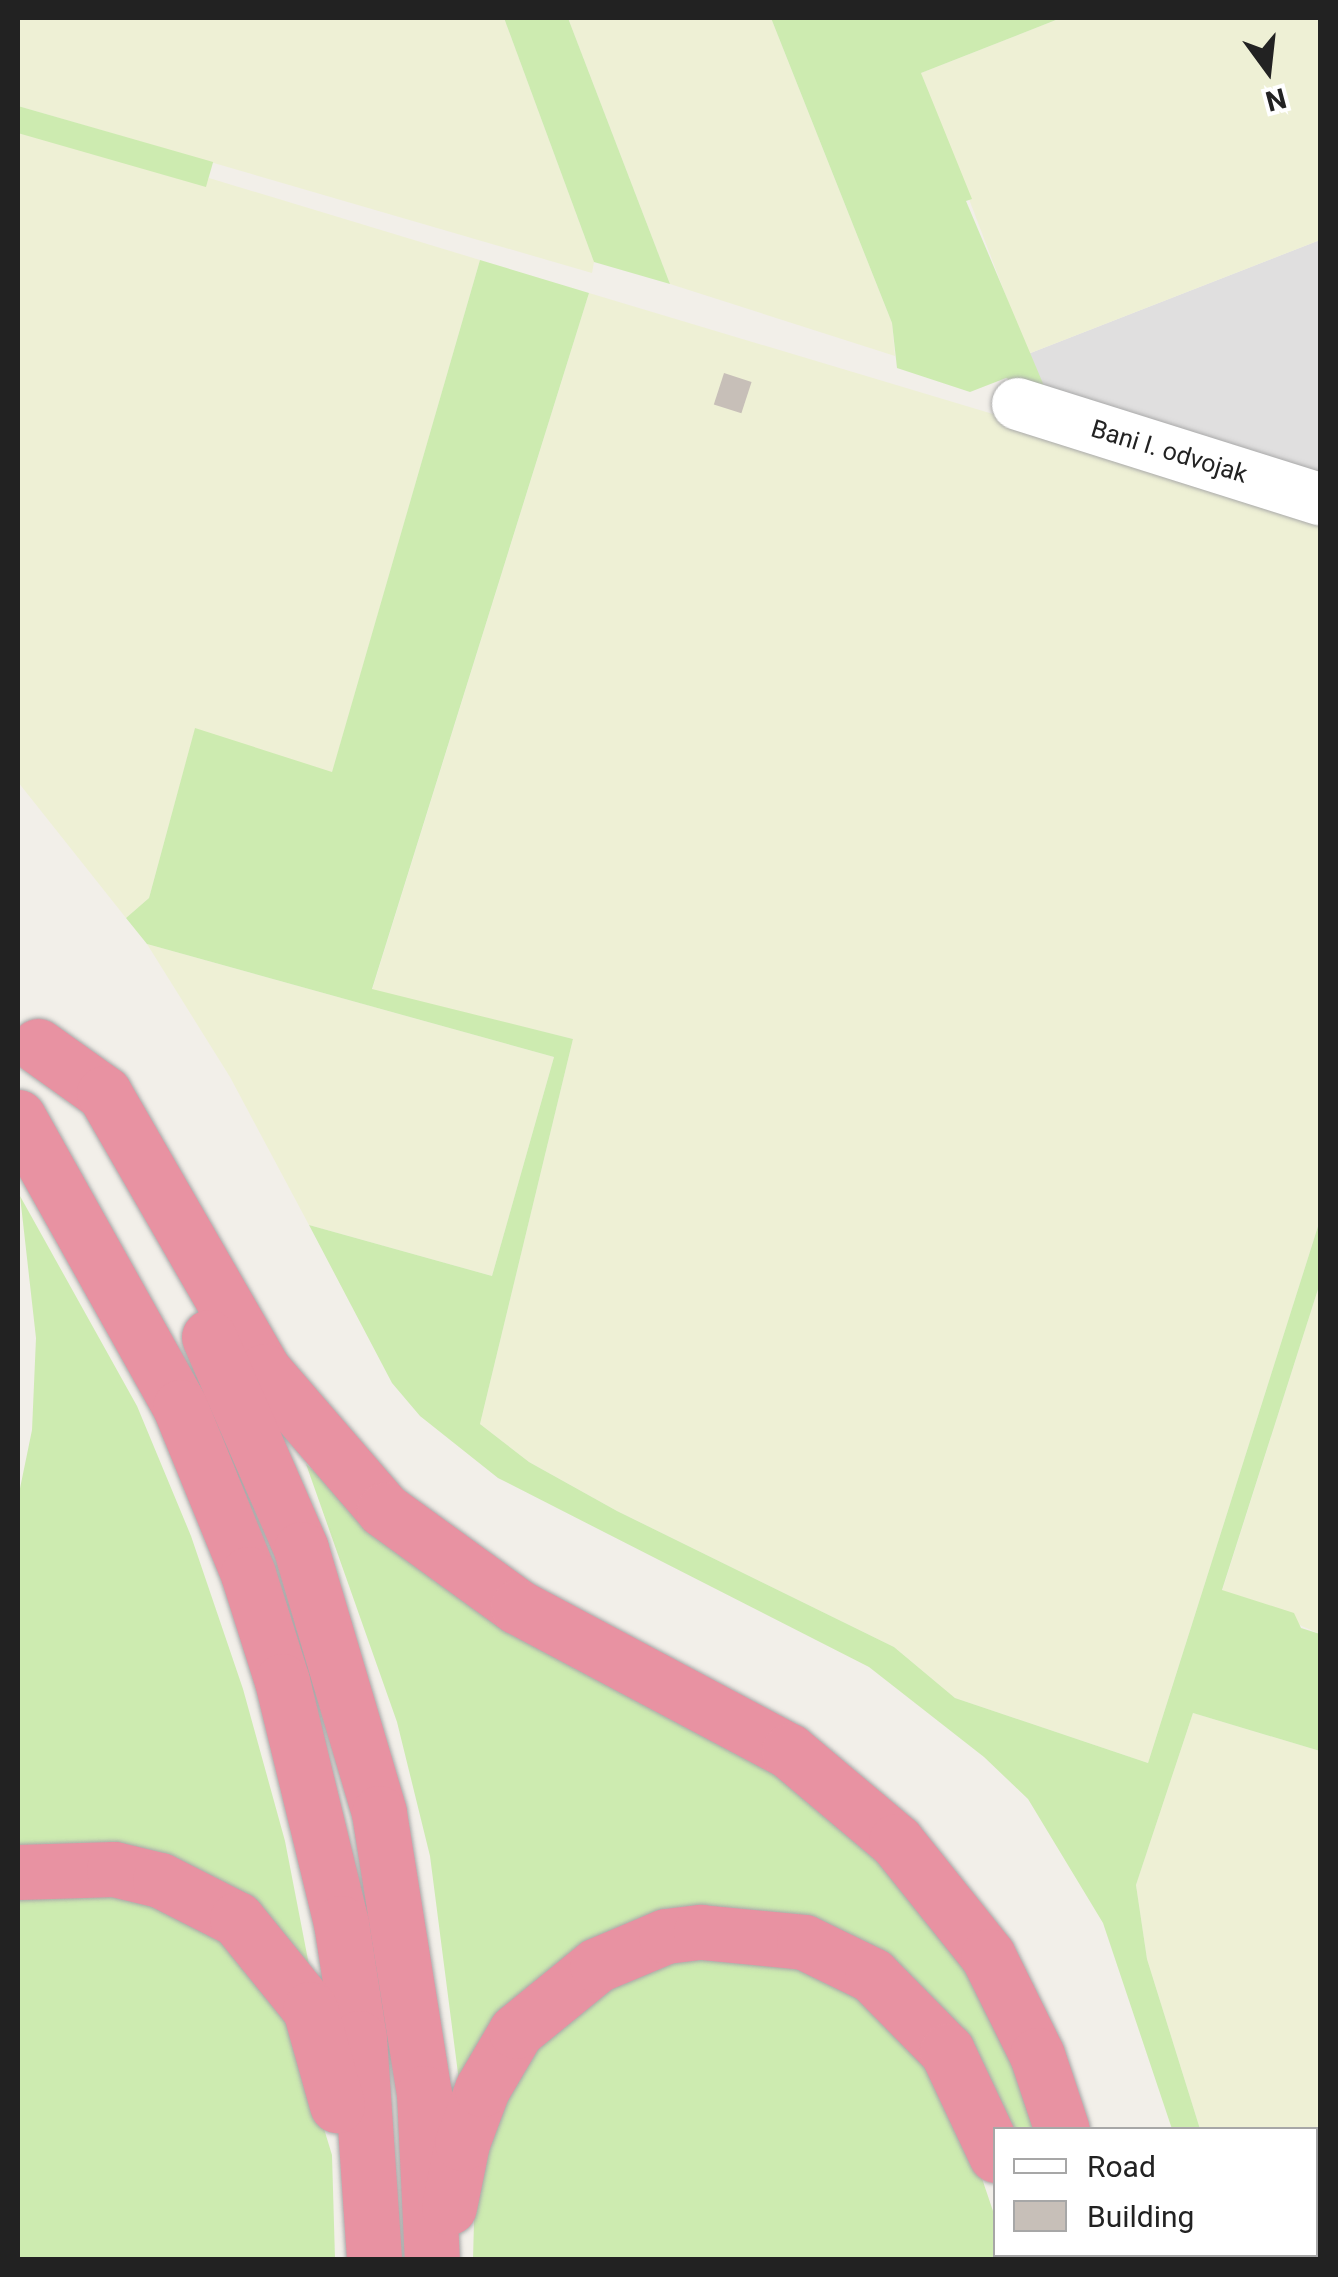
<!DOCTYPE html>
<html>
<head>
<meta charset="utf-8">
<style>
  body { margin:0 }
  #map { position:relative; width:1338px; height:2277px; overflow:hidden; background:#f2efe9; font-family:Roboto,sans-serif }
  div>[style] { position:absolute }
  .residential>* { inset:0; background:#e0dfdf }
  .farmland>* { inset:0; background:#eef0d5 }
  .grass>* { inset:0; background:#cdebb0; transform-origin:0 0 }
  .building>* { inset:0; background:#c7bfb8; transform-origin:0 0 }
  .roads { filter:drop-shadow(0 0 2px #a9a9a9) drop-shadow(0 0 2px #a9a9a9) }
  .minor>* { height:52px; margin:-26px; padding:0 26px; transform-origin:26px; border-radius:26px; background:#fff }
  .highway>* { height:55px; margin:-27.5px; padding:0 27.5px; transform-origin:27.5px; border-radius:27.5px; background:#e892a2 }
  span { translate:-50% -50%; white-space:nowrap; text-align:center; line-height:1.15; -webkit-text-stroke:8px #fff; paint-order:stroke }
  .street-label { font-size:25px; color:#222 }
  .frame { position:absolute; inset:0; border:20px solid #222; pointer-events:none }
  .legend { position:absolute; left:993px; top:2127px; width:325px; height:130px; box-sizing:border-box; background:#fff; border:2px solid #a7a7a7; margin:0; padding:12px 18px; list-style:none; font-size:30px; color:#222 }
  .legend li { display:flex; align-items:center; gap:20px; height:50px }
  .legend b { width:50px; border:2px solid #a7a7a7 }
  .north { position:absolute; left:1218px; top:20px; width:100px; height:100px; -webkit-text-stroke:8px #fff; paint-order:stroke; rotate:165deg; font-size:28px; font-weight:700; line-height:40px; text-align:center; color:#222 }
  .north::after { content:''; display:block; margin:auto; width:35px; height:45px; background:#222; clip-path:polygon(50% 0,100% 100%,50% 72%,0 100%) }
</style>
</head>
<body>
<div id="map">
  <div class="residential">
    <div style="clip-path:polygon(1320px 240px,1320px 491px,1047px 393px,1028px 354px)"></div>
  </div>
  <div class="farmland">
    <div style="clip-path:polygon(18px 18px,504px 18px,594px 262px,592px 273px,18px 106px)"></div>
    <div style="clip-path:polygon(568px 18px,771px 18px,892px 323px,895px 356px,670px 284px)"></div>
    <div style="clip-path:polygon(1061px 18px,1320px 18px,1320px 240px,1028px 354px,921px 73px)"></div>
    <div style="clip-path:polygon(18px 132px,205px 186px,209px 178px,480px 260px,332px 773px,195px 729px,149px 898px,126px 918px,18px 782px)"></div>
    <div style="clip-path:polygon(589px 293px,1320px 512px,1320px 1220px,1148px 1763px,955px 1698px,894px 1647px,617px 1511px,529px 1462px,480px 1424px,573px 1039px,372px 990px)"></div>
    <div style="clip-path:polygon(147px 944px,554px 1057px,492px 1276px,309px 1225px,230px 1077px)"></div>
    <div style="clip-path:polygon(1320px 1283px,1320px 1634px,1222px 1591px)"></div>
    <div style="clip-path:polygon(1193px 1713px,1320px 1751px,1320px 2185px,1316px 2130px,1200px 2129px,1147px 1959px,1136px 1885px)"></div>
  </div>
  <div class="grass">
    <div style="clip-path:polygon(504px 18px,568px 18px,670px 284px,594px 262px)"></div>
    <div style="clip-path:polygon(771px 18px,1061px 18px,921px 73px,972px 199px,966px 201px,1047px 393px,1006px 378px,970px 392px,897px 368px,892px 323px)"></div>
    <div style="left:18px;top:106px;width:203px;height:26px;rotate:16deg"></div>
    <div style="clip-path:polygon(480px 260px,589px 293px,372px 989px,573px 1039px,480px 1424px,529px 1462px,617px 1511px,894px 1647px,955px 1698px,1148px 1763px,1320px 1220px,1320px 1283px,1222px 1590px,1294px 1613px,1301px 1628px,1320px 1634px,1320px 1751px,1193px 1713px,1136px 1885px,1147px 1959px,1200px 2129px,1172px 2129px,1103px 1923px,1028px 1799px,984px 1757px,869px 1667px,498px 1478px,420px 1416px,392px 1383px,309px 1225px,492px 1276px,554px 1057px,147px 944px,126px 918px,149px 898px,195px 728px,332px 772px)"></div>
    <div style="clip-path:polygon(20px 1196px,137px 1406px,191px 1536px,243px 1689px,285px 1841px,309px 1965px,18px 1853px,18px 1498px,32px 1430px,36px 1338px)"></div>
    <div style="clip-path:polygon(306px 1464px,446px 1585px,804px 1787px,875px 1846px,975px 1974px,1040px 2129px,1005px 2129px,935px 2004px,715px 1913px,460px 2089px,430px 1856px,397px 1722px)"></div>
    <div style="clip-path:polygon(117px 1886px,212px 1927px,287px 2007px,332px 2155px,335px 2259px,18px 2260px,18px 1889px)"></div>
    <div style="clip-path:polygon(722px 1950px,829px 1974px,906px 2029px,969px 2140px,995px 2217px,996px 2254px,1010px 2260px,473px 2260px,475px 2183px,503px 2082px,616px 1972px)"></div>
    <div style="clip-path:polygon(1316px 2184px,1320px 2259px,1207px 2259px,1206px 2255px,1316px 2254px)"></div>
  </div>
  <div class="building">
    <div style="left:724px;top:373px;width:29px;height:33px;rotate:18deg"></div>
  </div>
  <div class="roads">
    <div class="minor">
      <div style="left:1018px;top:404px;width:317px;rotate:17.5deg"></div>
    </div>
    <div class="highway">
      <div style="left:38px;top:1046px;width:81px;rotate:35.5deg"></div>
      <div style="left:104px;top:1093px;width:321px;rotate:60.1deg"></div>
      <div style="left:264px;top:1371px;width:184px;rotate:49.2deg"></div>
      <div style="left:384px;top:1510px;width:165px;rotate:35.9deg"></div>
      <div style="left:518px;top:1607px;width:307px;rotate:28deg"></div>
      <div style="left:789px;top:1751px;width:140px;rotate:40.1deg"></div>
      <div style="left:896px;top:1841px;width:147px;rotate:51.3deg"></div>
      <div style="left:988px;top:1956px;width:110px;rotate:63.7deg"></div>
      <div style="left:1037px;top:2055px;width:79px;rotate:71.6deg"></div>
      <div style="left:18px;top:1117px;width:332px;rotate:60.8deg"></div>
      <div style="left:180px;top:1407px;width:180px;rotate:67.8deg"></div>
      <div style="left:248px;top:1574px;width:112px;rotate:72.4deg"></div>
      <div style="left:282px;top:1681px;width:249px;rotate:76.3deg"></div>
      <div style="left:341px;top:1923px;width:116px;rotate:81.1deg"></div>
      <div style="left:359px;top:2038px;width:223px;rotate:86.1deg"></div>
      <div style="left:209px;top:1337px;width:231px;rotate:66.5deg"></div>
      <div style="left:301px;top:1549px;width:275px;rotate:73.5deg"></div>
      <div style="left:379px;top:1813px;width:284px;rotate:80.9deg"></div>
      <div style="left:424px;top:2093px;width:167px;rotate:87.3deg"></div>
      <div style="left:18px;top:1872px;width:96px;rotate:-1.8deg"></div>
      <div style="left:114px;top:1869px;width:47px;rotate:13.4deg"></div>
      <div style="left:160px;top:1880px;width:86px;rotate:26.9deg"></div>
      <div style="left:237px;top:1919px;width:116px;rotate:51deg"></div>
      <div style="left:310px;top:2009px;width:100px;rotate:74.3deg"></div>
      <div style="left:449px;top:2207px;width:65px;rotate:-78.5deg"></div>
      <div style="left:462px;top:2143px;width:58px;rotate:-69.7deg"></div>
      <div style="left:482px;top:2089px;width:67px;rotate:-59.6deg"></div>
      <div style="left:516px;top:2031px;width:104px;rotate:-39.2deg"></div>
      <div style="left:597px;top:1965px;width:75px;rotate:-22.8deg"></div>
      <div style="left:666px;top:1936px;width:35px;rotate:-7deg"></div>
      <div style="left:701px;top:1932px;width:103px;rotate:5.5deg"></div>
      <div style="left:804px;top:1942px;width:76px;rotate:25.9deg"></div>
      <div style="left:872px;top:1975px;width:107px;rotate:45.4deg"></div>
      <div style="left:947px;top:2051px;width:115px;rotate:64.8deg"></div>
      <div style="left:1031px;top:2254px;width:6px;rotate:72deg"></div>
      <div style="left:1106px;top:2254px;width:6px;rotate:81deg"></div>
    </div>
  </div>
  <div class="street-label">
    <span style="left:1169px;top:452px;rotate:17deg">Bani I. odvojak</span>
  </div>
  <div class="frame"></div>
  <ul class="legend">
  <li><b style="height:12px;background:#fff"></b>Road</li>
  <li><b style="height:28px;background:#c7bfb8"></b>Building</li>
  </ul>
  <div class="north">N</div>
</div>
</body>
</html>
